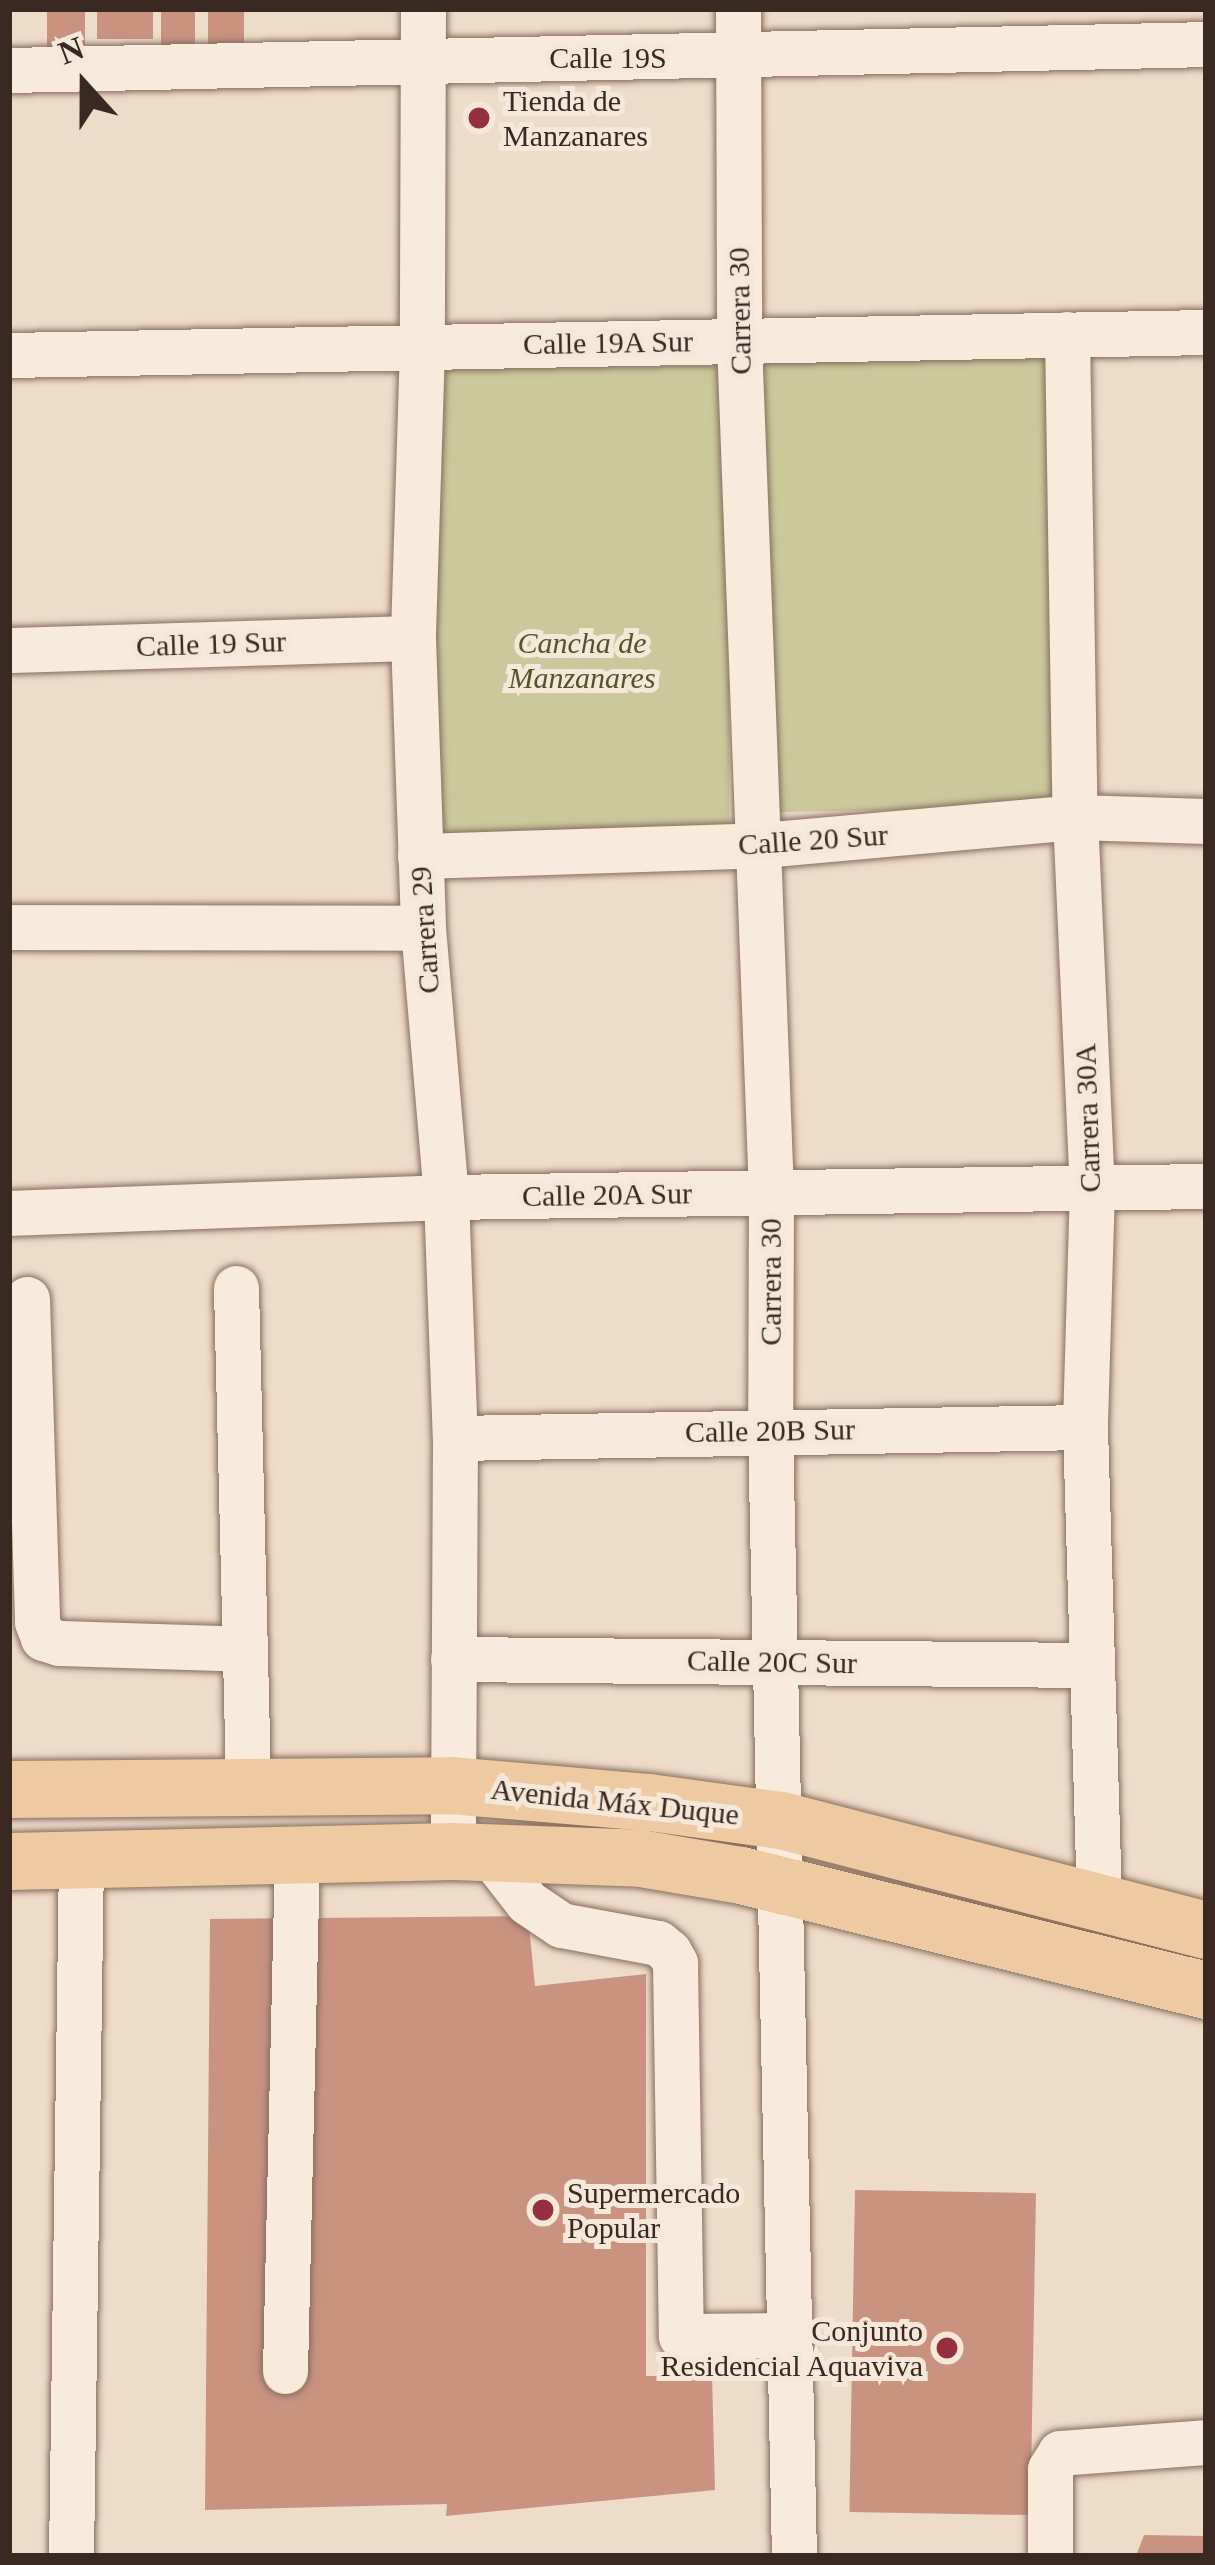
<!DOCTYPE html>
<html>
<head>
<meta charset="utf-8">
<style>
  body { margin:0 }
  #map { position:relative; width:1215px; height:2565px; overflow:hidden; background:#eddcc8; font-family:"Times New Roman",serif }
  div>[style] { position:absolute }
  .green>* { inset:0; background:#cbc99c; transform-origin:0 0 }
  .building>* { inset:0; background:#c99380; transform-origin:0 0 }
  .roads { filter:drop-shadow(0 0 3px #886e5e) drop-shadow(0 0 3px #886e5e) }
  .minor>* { height:45px; margin:-22.5px; padding:0 22.5px; transform-origin:22.5px; border-radius:22.5px; background:#f8ebdc }
  .major>* { height:57px; margin:-28.5px; padding:0 28.5px; transform-origin:28.5px; border-radius:28.5px; background:#eecaa3 }
  .dots>* { width:33px; height:33px; translate:-50% -50%; box-sizing:border-box; border:6px solid #f5e8d8; border-radius:50% }
  span { translate:-50% -50%; white-space:nowrap; text-align:center; line-height:1.15; -webkit-text-stroke:10px #f5e8d8; paint-order:stroke }
  .street-label { font-size:30px; color:#3a2921 }
  .poi-label { font-size:30px; color:#3a2921 }
  .left { translate:0 -50%; text-align:left }
  .right { translate:-100% -50%; text-align:right }
  .park-label { font-size:30px; color:#515528; font-style:italic }
  .frame { position:absolute; inset:0; border:12px solid #3a2921; pointer-events:none }
  .north { position:absolute; left:24px; top:24px; width:120px; height:120px; -webkit-text-stroke:9px #f5e8d8; paint-order:stroke; rotate:339deg; font-size:33px; font-weight:700; line-height:48px; text-align:center; color:#3a2921 }
  .north::after { content:''; display:block; margin:auto; width:42px; height:54px; background:#3a2921; clip-path:polygon(50% 0,100% 100%,50% 72%,0 100%) }
</style>
</head>
<body>
<div id="map">
  <div class="green">
    <div style="left:1060px;top:350px;width:457px;height:313px;rotate:89deg"></div>
    <div style="left:429px;top:366px;width:300px;height:477px"></div>
  </div>
  <div class="building">
    <div style="left:47px;top:9px;width:38px;height:43px"></div>
    <div style="left:97px;top:9px;width:56px;height:30px"></div>
    <div style="left:161px;top:9px;width:34px;height:36px"></div>
    <div style="left:208px;top:9px;width:36px;height:35px"></div>
    <div style="clip-path:polygon(528px 1916px,535px 1986px,646px 1974px,646px 2376px,712px 2376px,715px 2490px,446px 2516px,447px 2504px,205px 2510px,210px 1919px)"></div>
    <div style="left:855px;top:2190px;width:181px;height:322px;rotate:1deg"></div>
    <div style="clip-path:polygon(1144px 2535px,1206px 2536px,1206px 2556px,1136px 2556px)"></div>
  </div>
  <div class="roads">
    <div class="minor">
      <div style="left:423px;top:9px;width:338px;rotate:90.2deg"></div>
      <div style="left:422px;top:347px;width:291px;rotate:91.8deg"></div>
      <div style="left:413px;top:638px;width:290px;rotate:88deg"></div>
      <div style="left:423px;top:928px;width:270px;rotate:85.1deg"></div>
      <div style="left:446px;top:1197px;width:241px;rotate:87.9deg"></div>
      <div style="left:455px;top:1438px;width:413px;rotate:90.3deg"></div>
      <div style="left:738px;top:9px;width:332px;rotate:89.8deg"></div>
      <div style="left:739px;top:341px;width:852px;rotate:87.85deg"></div>
      <div style="left:771px;top:1192px;width:238px;rotate:90.2deg"></div>
      <div style="left:770px;top:1430px;width:1126px;rotate:88.78deg"></div>
      <div style="left:9px;top:70px;width:1197px;rotate:-1.24deg"></div>
      <div style="left:1067px;top:334px;width:483px;rotate:89.1deg"></div>
      <div style="left:1075px;top:817px;width:370px;rotate:87.4deg"></div>
      <div style="left:1092px;top:1187px;width:240px;rotate:91.7deg"></div>
      <div style="left:1085px;top:1427px;width:474px;rotate:88.3deg"></div>
      <div style="left:9px;top:355px;width:1197px;rotate:-1.1deg"></div>
      <div style="left:9px;top:650px;width:404px;rotate:-1.7deg"></div>
      <div style="left:420px;top:856px;width:342px;rotate:-1.8deg"></div>
      <div style="left:762px;top:845px;width:314px;rotate:-5.1deg"></div>
      <div style="left:1075px;top:817px;width:131px;rotate:1.7deg"></div>
      <div style="left:9px;top:927px;width:414px;rotate:0.1deg"></div>
      <div style="left:9px;top:1213px;width:437px;rotate:-2.1deg"></div>
      <div style="left:446px;top:1197px;width:760px;rotate:-0.83deg"></div>
      <div style="left:236px;top:1288px;width:499px;rotate:88.6deg"></div>
      <div style="left:27px;top:1299px;width:323px;rotate:88.2deg"></div>
      <div style="left:37px;top:1622px;width:17px;rotate:69deg"></div>
      <div style="left:43px;top:1638px;width:17px;rotate:17deg"></div>
      <div style="left:59px;top:1643px;width:186px;rotate:1.8deg"></div>
      <div style="left:455px;top:1438px;width:630px;rotate:-1deg"></div>
      <div style="left:453px;top:1659px;width:638px;rotate:0.54deg"></div>
      <div style="left:488px;top:1852px;width:63px;rotate:52deg"></div>
      <div style="left:527px;top:1902px;width:41px;rotate:34.1deg"></div>
      <div style="left:561px;top:1925px;width:99px;rotate:10.5deg"></div>
      <div style="left:658px;top:1943px;width:14px;rotate:39deg"></div>
      <div style="left:669px;top:1952px;width:13px;rotate:61deg"></div>
      <div style="left:675px;top:1963px;width:373px;rotate:89.1deg"></div>
      <div style="left:681px;top:2336px;width:108px;rotate:-0.5deg"></div>
      <div style="left:285px;top:2371px;width:517px;rotate:-88.67deg"></div>
      <div style="left:71px;top:2556px;width:697px;rotate:-89.18deg"></div>
      <div style="left:1050px;top:2556px;width:87px;rotate:-90deg"></div>
      <div style="left:1050px;top:2469px;width:19px;rotate:-58deg"></div>
      <div style="left:1060px;top:2453px;width:146px;rotate:-4.3deg"></div>
    </div>
    <div class="major">
      <div style="left:9px;top:1789px;width:441px;rotate:-0.5deg"></div>
      <div style="left:450px;top:1785px;width:200px;rotate:4.9deg"></div>
      <div style="left:649px;top:1802px;width:133px;rotate:7.8deg"></div>
      <div style="left:781px;top:1820px;width:439px;rotate:14.5deg"></div>
      <div style="left:9px;top:1861px;width:444px;rotate:-1.3deg"></div>
      <div style="left:453px;top:1851px;width:187px;rotate:2.1deg"></div>
      <div style="left:640px;top:1858px;width:102px;rotate:9.6deg"></div>
      <div style="left:741px;top:1875px;width:479px;rotate:13.9deg"></div>
    </div>
  </div>
  <div class="dots">
    <div style="left:479px;top:118px;background:#953041"></div>
    <div style="left:543px;top:2210px;background:#953041"></div>
    <div style="left:947px;top:2348px;background:#953041"></div>
  </div>
  <div class="street-label">
    <span style="left:608px;top:58px">Calle 19S</span>
    <span style="left:740px;top:311px;rotate:-91deg">Carrera 30</span>
    <span style="left:608px;top:343px;rotate:-1deg">Calle 19A Sur</span>
    <span style="left:211px;top:644px;rotate:-2deg">Calle 19 Sur</span>
    <span style="left:813px;top:840px;rotate:-4deg">Calle 20 Sur</span>
    <span style="left:425px;top:930px;rotate:-94deg">Carrera 29</span>
    <span style="left:1088px;top:1118px;rotate:-92deg">Carrera 30A</span>
    <span style="left:607px;top:1195px;rotate:-1deg">Calle 20A Sur</span>
    <span style="left:771px;top:1282px;rotate:-90deg">Carrera 30</span>
    <span style="left:770px;top:1431px;rotate:-1deg">Calle 20B Sur</span>
    <span style="left:772px;top:1662px;rotate:1deg">Calle 20C Sur</span>
    <span style="left:615px;top:1802px;rotate:6deg">Avenida Máx Duque</span>
  </div>
  <div class="poi-label">
    <span class="left" style="left:503px;top:118px">Tienda de<br>Manzanares</span>
    <span class="left" style="left:567px;top:2210px">Supermercado<br>Popular</span>
    <span class="right" style="left:923px;top:2348px">Conjunto<br>Residencial Aquaviva</span>
  </div>
  <div class="park-label">
    <span style="left:582px;top:660px">Cancha de<br>Manzanares</span>
  </div>
  <div class="frame"></div>
  <div class="north">N</div>
</div>
</body>
</html>
